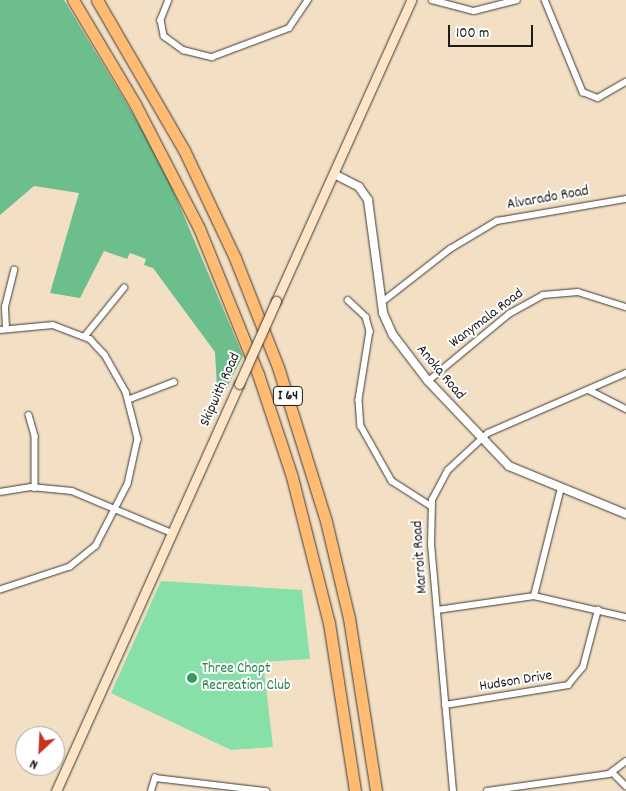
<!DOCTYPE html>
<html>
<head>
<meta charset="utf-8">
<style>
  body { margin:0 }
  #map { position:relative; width:626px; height:791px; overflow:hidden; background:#f3e0c4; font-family:Dekko,sans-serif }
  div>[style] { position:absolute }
  .green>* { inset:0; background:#86e0a7 }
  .forest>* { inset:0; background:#6cbe8c }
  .roads { filter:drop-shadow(0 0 1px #3c3935) drop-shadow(0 0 1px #3c3935) }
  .minor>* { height:5.5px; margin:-2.75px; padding:0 2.75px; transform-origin:2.75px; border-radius:2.75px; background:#fff }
  .tertiary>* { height:8px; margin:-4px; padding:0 4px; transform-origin:4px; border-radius:4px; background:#fff }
  .secondary>* { height:9px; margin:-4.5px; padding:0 4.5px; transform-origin:4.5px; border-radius:4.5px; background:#ffe4c6 }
  .motorway>* { height:11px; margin:-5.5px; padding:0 5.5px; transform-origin:5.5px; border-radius:5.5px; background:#febb71 }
  .bridges { filter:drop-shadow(0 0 1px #3c3935) drop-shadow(0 0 1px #3c3935) }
  .secondary-bridge>* { height:9px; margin:-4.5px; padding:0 4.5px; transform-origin:4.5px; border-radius:4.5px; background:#ffe4c6 }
  .dots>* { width:14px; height:14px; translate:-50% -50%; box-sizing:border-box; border:2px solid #fff; border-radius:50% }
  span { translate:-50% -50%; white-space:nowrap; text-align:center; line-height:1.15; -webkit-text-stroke:4px #fff; paint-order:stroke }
  .shield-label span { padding:1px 4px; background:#fff; border:1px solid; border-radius:4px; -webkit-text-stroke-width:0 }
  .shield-label { font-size:14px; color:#1c1c1c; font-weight:700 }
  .street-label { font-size:15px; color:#1c1c1c }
  .leisure-label { font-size:15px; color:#27864d }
  .left { translate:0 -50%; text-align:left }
  .north { position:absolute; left:15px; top:726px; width:50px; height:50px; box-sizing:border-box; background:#fff; border:1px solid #a4a4a4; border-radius:50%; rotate:205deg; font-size:14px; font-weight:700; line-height:20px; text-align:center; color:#1c1c1c }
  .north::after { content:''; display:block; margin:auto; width:18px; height:22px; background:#c8321e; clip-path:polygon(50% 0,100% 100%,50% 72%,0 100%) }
  .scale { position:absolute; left:448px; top:25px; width:85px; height:22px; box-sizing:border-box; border:2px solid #1c1c1c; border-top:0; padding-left:6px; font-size:15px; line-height:18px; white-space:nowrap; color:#1c1c1c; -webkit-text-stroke:4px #fff; paint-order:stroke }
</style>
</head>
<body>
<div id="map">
  <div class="green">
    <div style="clip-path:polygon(161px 581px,302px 590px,310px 659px,263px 662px,273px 747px,231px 750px,111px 693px)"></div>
  </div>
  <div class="forest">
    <div style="clip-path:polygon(0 0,64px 0,160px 159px,243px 356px,218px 405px,215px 352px,153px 268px,144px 265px,146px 259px,130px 253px,127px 259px,104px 251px,80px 298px,50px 293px,79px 193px,34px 186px,0 215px)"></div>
  </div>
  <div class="roads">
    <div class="minor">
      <div style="left:169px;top:0;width:22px;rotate:112deg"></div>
      <div style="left:161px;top:20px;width:16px;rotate:79deg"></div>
      <div style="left:164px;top:36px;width:24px;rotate:36deg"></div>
      <div style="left:183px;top:50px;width:30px;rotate:14deg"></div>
      <div style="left:212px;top:57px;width:82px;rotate:-20.6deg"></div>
      <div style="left:289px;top:28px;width:34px;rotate:-56deg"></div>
      <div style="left:432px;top:0;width:43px;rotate:14.7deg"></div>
      <div style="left:474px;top:11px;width:44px;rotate:-14.3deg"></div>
      <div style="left:545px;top:0;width:100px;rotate:67.6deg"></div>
      <div style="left:583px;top:92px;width:16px;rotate:22deg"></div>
      <div style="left:598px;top:98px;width:32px;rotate:-30deg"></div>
      <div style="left:348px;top:300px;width:25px;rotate:43deg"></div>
      <div style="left:366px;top:317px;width:15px;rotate:74deg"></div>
      <div style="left:370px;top:331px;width:70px;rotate:99.1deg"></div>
      <div style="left:359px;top:400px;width:26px;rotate:86deg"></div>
      <div style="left:361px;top:426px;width:63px;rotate:60.6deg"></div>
      <div style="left:392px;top:481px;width:46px;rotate:32.7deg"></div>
      <div style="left:381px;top:303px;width:88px;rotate:-38deg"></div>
      <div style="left:450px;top:249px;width:55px;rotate:-30.8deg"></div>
      <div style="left:497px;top:221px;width:131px;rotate:-9.7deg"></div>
      <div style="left:6px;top:328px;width:21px;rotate:-93deg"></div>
      <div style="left:5px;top:307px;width:38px;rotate:-76deg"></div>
      <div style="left:0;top:330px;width:53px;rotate:-5.4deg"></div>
      <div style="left:53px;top:325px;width:40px;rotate:21deg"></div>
      <div style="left:90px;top:339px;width:22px;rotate:47deg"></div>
      <div style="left:105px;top:355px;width:43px;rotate:60.4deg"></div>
      <div style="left:126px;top:392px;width:49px;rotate:75.7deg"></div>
      <div style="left:138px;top:439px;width:46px;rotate:102.5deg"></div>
      <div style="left:128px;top:484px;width:70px;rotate:117.3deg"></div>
      <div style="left:96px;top:546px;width:33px;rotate:141deg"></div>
      <div style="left:70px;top:567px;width:74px;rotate:161.8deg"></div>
      <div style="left:85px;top:336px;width:62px;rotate:-50.9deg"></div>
      <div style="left:428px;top:381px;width:105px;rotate:-39.6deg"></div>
      <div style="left:509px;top:314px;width:39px;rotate:-29deg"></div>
      <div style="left:543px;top:295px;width:35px;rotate:-5deg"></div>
      <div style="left:578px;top:292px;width:50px;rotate:17.4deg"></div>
      <div style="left:589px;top:390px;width:42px;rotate:27.2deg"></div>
      <div style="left:130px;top:399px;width:47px;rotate:-21.1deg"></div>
      <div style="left:29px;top:415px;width:22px;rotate:74deg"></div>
      <div style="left:35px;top:436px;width:52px;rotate:90deg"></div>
      <div style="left:0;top:492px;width:31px;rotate:-9deg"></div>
      <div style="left:31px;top:487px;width:41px;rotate:5.6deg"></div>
      <div style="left:72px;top:491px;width:108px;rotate:22.8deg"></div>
      <div style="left:534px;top:596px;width:111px;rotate:-76deg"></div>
      <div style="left:437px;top:610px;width:98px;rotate:-8.2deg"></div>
      <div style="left:534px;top:596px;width:94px;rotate:12.9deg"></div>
      <div style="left:445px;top:705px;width:125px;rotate:-9.2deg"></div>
      <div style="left:568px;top:685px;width:23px;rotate:-50deg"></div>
      <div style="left:583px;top:667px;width:59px;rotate:-75.3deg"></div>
      <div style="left:612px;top:772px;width:20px;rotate:45deg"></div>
      <div style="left:151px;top:791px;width:14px;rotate:-73deg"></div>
      <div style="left:155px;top:778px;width:112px;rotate:6.7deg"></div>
      <div style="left:453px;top:791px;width:247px;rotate:-95.1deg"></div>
      <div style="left:431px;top:545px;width:45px;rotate:-88.7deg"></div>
      <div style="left:432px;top:500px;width:34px;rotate:-62deg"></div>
      <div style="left:448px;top:470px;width:54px;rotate:-42.8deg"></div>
      <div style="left:488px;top:433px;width:150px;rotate:-23.5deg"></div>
      <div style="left:487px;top:791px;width:123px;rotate:-7.9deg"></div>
      <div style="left:609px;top:774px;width:21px;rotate:-37deg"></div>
    </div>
    <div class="tertiary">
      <div style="left:334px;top:174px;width:28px;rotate:27deg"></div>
      <div style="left:359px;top:187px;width:16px;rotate:55deg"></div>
      <div style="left:368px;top:200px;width:114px;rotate:82.4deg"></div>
      <div style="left:383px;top:313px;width:24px;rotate:66deg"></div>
      <div style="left:393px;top:335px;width:58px;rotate:52.7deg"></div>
      <div style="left:428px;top:381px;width:117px;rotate:46.4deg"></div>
      <div style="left:509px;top:466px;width:126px;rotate:22.3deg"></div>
    </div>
    <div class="secondary">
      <div style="left:276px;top:301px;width:330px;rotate:-65.8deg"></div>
      <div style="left:56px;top:791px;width:446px;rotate:-65.8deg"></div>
    </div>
    <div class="motorway">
      <div style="left:73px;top:0;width:121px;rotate:59.2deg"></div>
      <div style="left:135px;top:104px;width:140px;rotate:62.7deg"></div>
      <div style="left:199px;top:228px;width:157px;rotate:68deg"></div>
      <div style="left:258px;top:374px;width:108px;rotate:71.7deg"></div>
      <div style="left:292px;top:477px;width:151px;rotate:75.8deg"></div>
      <div style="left:329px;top:623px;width:170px;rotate:81.2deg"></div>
      <div style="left:97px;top:0;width:173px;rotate:59.9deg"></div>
      <div style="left:184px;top:150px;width:119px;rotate:64.7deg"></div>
      <div style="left:235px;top:258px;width:117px;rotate:68.5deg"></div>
      <div style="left:278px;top:367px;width:161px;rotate:72.7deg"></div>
      <div style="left:326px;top:521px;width:100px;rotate:76.7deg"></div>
      <div style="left:349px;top:618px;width:175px;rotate:81.1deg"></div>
    </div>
  </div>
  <div class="bridges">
    <div class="secondary-bridge">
      <div style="left:239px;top:384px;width:91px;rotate:-66deg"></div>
    </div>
  </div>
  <div class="dots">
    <div style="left:192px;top:678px;background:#2e9e5b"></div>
  </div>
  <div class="shield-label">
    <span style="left:288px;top:396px">I 64</span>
  </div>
  <div class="street-label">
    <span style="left:548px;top:199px;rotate:-10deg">Alvarado Road</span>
    <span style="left:487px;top:319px;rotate:-37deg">Wanymala Road</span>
    <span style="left:440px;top:373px;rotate:50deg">Anoka Road</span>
    <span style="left:221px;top:390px;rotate:-66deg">Skipwith Road</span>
    <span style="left:421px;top:557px;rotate:-94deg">Marroit Road</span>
    <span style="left:516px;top:682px;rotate:-9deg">Hudson Drive</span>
  </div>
  <div class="leisure-label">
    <span class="left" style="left:202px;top:678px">Three Chopt<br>Recreation Club</span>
  </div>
  <div class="north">N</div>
  <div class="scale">100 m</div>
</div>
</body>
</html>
